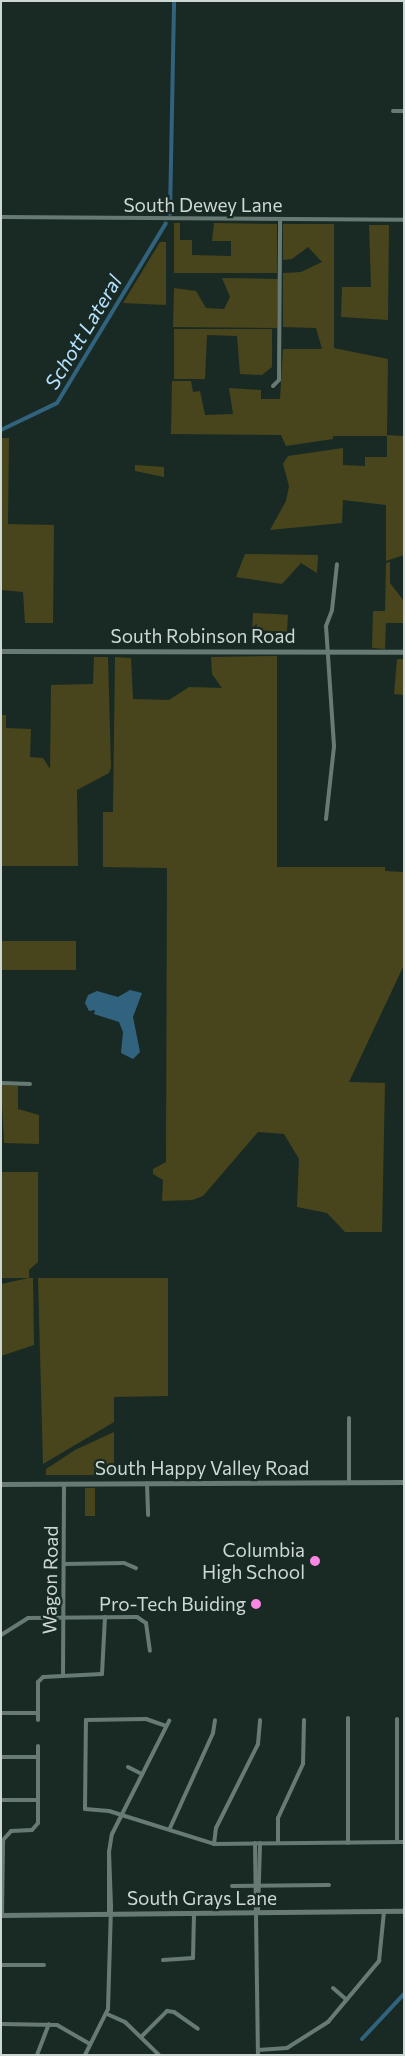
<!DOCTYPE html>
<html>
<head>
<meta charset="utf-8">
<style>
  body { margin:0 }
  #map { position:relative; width:405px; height:2056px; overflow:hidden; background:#192a24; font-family:Commissioner,sans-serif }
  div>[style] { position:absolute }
  .green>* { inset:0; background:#48451c; transform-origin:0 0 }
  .water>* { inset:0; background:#31637f }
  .canal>* { height:4px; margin:-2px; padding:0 2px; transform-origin:2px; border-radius:2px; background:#31637f }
  .street>* { height:4px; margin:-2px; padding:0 2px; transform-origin:2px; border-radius:2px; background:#677b74 }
  .secondary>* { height:5px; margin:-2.5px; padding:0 2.5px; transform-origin:2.5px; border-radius:2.5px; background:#677b74 }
  .dots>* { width:14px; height:14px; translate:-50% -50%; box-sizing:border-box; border:2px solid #192a24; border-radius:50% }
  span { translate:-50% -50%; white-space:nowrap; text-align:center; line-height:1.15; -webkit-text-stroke:4.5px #192a24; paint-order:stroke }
  .street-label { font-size:19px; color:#cdd8d4 }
  .poi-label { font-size:19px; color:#cdd8d4 }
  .right { translate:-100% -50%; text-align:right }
  .water-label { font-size:20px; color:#b6e2ff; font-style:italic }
  .frame { position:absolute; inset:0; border:2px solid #cdd8d4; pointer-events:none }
</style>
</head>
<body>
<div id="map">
  <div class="green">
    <div style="clip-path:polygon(174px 223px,180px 223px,180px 240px,192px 240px,192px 255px,231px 256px,231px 241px,212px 241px,214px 223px,277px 224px,277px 273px,174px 273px)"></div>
    <div style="clip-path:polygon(283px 224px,334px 224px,334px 348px,388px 359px,387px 435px,404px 436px,404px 555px,386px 561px,386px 505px,343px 500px,342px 523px,270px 530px,286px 501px,289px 486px,283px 464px,288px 456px,343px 448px,343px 465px,365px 466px,365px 457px,387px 457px,387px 436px,333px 436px,333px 439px,286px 446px,281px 435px,171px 434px,172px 381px,191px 381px,193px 392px,200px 391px,205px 415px,233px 414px,229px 388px,261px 390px,261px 399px,280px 399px,283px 349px,322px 349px,316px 328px,283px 327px,283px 273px,301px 272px,322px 262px,308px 247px,292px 259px,283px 260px)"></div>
    <div style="clip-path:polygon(369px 225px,389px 225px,388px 320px,341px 317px,342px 287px,371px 287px)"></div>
    <div style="clip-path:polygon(160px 242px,166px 242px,166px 305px,123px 303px)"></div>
    <div style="clip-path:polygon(222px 278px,278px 279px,277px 328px,173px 327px,174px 288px,196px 291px,206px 308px,224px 309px,230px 297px)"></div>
    <div style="clip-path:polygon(174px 329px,272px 329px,272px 367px,262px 375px,240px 374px,237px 336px,207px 335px,205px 379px,174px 379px)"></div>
    <div style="clip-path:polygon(1px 438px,9px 438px,8px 524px,54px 525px,53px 623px,25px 623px,23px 592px,1px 590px)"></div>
    <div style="clip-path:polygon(135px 465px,164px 467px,164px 477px,135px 471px)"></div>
    <div style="clip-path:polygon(245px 554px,318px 555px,317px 573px,301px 563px,282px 584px,236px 577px)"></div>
    <div style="clip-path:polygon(390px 562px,390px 583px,404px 601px,404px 623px,386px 623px,385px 649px,372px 648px,373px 611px,385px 611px,386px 563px)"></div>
    <div style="left:253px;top:613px;width:35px;height:17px;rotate:3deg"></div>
    <div style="clip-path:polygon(277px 656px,277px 867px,385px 867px,385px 871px,404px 872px,404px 965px,349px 1082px,385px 1083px,382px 1232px,345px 1232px,327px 1213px,297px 1207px,299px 1159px,284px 1134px,258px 1132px,203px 1196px,192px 1200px,162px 1201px,163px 1180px,153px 1174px,153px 1169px,166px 1162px,167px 868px,103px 867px,103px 812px,113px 812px,115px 657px,131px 658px,133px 699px,169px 700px,189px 687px,222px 688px,212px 674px,211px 657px)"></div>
    <div style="clip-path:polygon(94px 657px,108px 657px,111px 768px,109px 773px,77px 790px,78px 866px,1px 866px,1px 715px,6px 715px,6px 728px,31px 729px,30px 757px,43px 758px,50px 769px,51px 685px,93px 684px)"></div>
    <div style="clip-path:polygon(397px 659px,404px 659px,404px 695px,394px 694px)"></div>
    <div style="left:1px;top:941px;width:75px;height:29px"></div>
    <div style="clip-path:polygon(1px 1085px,18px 1086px,18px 1109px,39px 1115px,39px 1144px,4px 1143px)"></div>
    <div style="clip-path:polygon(1px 1172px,38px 1172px,38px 1262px,29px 1270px,29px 1278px,33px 1278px,34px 1345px,1px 1356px,1px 1284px,29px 1278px,1px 1278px)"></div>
    <div style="clip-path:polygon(38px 1278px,168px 1278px,168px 1396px,114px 1397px,114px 1422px,43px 1464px)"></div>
    <div style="clip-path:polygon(114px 1432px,114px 1475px,46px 1475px,46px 1469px,75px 1450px)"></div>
    <div style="left:85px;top:1488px;width:10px;height:28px"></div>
  </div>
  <div class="water">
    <div style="clip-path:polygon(130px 990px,142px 993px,133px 1017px,140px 1052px,133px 1059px,121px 1053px,123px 1032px,119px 1022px,94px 1014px,95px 1010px,89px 1011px,85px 1003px,88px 995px,97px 991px,118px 997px)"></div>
  </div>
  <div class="canal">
    <div style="left:170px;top:214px;width:213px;rotate:-88.9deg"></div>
    <div style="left:1px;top:430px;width:62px;rotate:-25.7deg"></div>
    <div style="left:57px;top:403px;width:210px;rotate:-58.8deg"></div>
    <div style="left:362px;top:2039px;width:62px;rotate:-47deg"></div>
  </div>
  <div class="street">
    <div style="left:393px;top:111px;width:11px"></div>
    <div style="left:1px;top:217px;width:403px;rotate:0.4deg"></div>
    <div style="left:273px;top:386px;width:8px;rotate:-45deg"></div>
    <div style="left:279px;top:380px;width:161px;rotate:-89.6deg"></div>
    <div style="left:326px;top:819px;width:73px;rotate:-83.7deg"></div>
    <div style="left:334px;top:746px;width:120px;rotate:-93.8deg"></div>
    <div style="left:326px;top:626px;width:17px;rotate:-69deg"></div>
    <div style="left:332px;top:610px;width:46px;rotate:-83.8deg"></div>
    <div style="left:1px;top:1083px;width:29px;rotate:2deg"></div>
    <div style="left:349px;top:1482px;width:64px;rotate:-90deg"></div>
    <div style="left:147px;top:1483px;width:32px;rotate:88deg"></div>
    <div style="left:64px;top:1564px;width:60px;rotate:-1deg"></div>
    <div style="left:124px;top:1563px;width:13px;rotate:23deg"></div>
    <div style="left:1px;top:1635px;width:32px;rotate:-32deg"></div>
    <div style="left:28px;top:1618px;width:109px;rotate:-0.5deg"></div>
    <div style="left:137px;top:1617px;width:11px;rotate:34deg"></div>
    <div style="left:146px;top:1623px;width:28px;rotate:82deg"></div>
    <div style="left:63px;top:1676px;width:192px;rotate:-89.7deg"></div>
    <div style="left:1px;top:1713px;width:37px"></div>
    <div style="left:348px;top:1718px;width:125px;rotate:90deg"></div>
    <div style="left:397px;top:1719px;width:123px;rotate:90deg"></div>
    <div style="left:38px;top:1720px;width:38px;rotate:-90deg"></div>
    <div style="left:38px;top:1682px;width:7px;rotate:-45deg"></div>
    <div style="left:43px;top:1677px;width:59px;rotate:-2.9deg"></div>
    <div style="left:102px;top:1674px;width:57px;rotate:-87deg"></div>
    <div style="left:86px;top:1720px;width:60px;rotate:-1deg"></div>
    <div style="left:146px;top:1719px;width:21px;rotate:19deg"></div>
    <div style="left:1px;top:1757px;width:37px"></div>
    <div style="left:128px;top:1767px;width:16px;rotate:27deg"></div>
    <div style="left:1px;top:1800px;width:37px"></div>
    <div style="left:85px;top:1809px;width:24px;rotate:5deg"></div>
    <div style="left:109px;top:1811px;width:110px;rotate:17.4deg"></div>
    <div style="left:214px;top:1844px;width:190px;rotate:-0.6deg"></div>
    <div style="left:85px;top:1809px;width:89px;rotate:-89.4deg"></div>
    <div style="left:170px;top:1828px;width:104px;rotate:-65.6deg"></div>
    <div style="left:213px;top:1733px;width:13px;rotate:-81deg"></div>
    <div style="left:255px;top:1843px;width:212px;rotate:89.2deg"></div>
    <div style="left:278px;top:1843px;width:25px;rotate:-90deg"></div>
    <div style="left:278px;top:1818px;width:60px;rotate:-65.2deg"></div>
    <div style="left:303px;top:1764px;width:44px;rotate:-88.7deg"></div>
    <div style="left:214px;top:1844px;width:16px;rotate:-83deg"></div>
    <div style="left:216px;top:1828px;width:94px;rotate:-63.4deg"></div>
    <div style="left:258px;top:1744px;width:24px;rotate:-85deg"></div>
    <div style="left:109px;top:1852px;width:18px;rotate:-81deg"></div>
    <div style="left:112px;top:1834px;width:127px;rotate:-63.2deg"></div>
    <div style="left:232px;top:1886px;width:97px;rotate:-0.6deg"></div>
    <div style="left:258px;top:1912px;width:69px;rotate:-88.3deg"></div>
    <div style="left:2px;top:1915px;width:75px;rotate:-89.2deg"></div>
    <div style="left:3px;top:1840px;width:12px;rotate:-48deg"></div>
    <div style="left:11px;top:1831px;width:21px;rotate:-3deg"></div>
    <div style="left:32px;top:1830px;width:9px;rotate:-49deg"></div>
    <div style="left:38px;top:1823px;width:77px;rotate:-90deg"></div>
    <div style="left:163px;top:1960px;width:30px;rotate:-4deg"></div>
    <div style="left:193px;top:1958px;width:45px;rotate:-88.7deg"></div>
    <div style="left:1px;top:1965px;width:43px"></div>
    <div style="left:333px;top:1988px;width:18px;rotate:41deg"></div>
    <div style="left:107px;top:2014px;width:20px;rotate:24deg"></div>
    <div style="left:125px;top:2022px;width:47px;rotate:44.1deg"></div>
    <div style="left:1px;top:2024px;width:56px;rotate:1deg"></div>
    <div style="left:57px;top:2025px;width:38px;rotate:30deg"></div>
    <div style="left:141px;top:2037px;width:37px;rotate:-45deg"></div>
    <div style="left:167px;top:2011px;width:7px;rotate:8deg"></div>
    <div style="left:174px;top:2012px;width:29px;rotate:35deg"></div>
    <div style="left:258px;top:2050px;width:29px;rotate:-4deg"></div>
    <div style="left:287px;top:2048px;width:49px;rotate:-32.4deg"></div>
    <div style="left:328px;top:2022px;width:80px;rotate:-50.1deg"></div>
    <div style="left:379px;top:1961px;width:49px;rotate:-84.2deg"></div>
    <div style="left:37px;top:2055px;width:33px;rotate:-69deg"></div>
    <div style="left:85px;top:2055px;width:51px;rotate:-63.4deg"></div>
    <div style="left:108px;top:2009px;width:103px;rotate:-88.3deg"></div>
    <div style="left:111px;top:1906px;width:54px;rotate:-92.1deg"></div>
    <div style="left:109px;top:1852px;width:61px;rotate:90deg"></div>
  </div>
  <div class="secondary">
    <div style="left:1px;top:651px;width:403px;rotate:0.1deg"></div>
    <div style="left:1px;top:1484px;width:403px;rotate:-0.3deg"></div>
    <div style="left:1px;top:1915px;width:403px;rotate:-0.6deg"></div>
  </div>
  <div class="dots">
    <div style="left:315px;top:1561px;background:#fb87e5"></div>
    <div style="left:256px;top:1604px;background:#fb87e5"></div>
  </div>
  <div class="street-label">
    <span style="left:203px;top:205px">South Dewey Lane</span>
    <span style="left:203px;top:636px">South Robinson Road</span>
    <span style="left:202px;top:1468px">South Happy Valley Road</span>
    <span style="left:50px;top:1580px;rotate:-89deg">Wagon Road</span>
    <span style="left:202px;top:1898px">South Grays Lane</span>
  </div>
  <div class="poi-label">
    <span class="right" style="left:305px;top:1561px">Columbia<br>High School</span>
    <span class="right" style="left:246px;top:1604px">Pro-Tech Buiding</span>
  </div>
  <div class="water-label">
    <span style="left:83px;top:332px;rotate:-59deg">Schott Lateral</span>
  </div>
  <div class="frame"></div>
</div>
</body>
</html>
